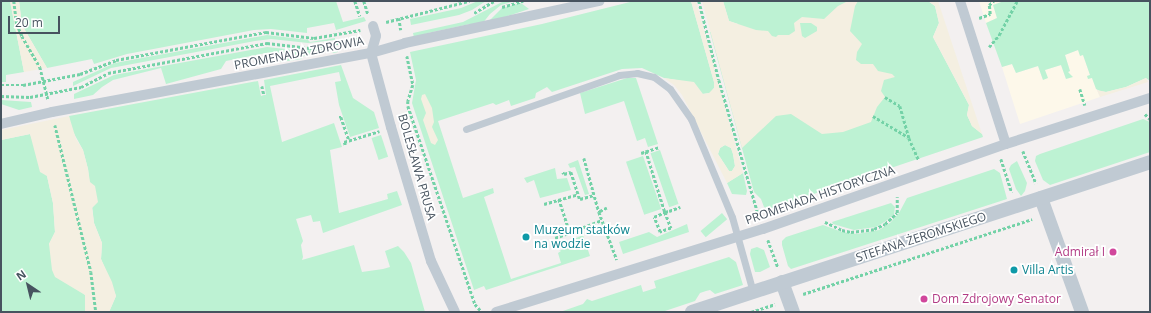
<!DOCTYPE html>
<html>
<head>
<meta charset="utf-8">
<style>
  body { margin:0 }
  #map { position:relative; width:1151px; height:313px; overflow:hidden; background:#f3f0f0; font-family:"Open Sans",sans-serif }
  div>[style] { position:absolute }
  .commercial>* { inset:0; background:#fdf8ea }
  .green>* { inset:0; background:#bdf2d3; transform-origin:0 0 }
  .sand>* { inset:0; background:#f4efe1 }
  .path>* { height:2.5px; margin-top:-1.25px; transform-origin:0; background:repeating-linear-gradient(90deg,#73d2a7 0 3px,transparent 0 5px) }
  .service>* { height:7px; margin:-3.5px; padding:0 3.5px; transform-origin:3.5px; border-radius:3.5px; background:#c0cad3 }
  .pedestrian>* { height:10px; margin:-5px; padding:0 5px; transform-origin:5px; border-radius:5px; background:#c0cad3 }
  .minor>* { height:14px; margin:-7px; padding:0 7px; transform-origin:7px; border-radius:7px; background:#c0cad3 }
  .dots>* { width:11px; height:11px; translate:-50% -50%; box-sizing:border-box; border:2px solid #fff; border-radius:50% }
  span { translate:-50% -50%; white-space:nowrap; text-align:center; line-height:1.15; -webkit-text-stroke:3.5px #fff; paint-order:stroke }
  .street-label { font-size:12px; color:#47535f }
  .culture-label { font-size:12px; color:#0d838f }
  .left { translate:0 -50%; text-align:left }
  .hotel-label { font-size:12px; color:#b23c85 }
  .right { translate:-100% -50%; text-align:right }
  .frame { position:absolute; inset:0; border:2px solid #47535f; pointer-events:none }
  .north { position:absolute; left:8px; top:265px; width:40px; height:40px; -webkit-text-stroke:3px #fff; paint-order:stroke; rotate:325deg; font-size:11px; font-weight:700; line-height:16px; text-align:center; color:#47535f }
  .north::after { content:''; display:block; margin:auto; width:14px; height:18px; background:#47535f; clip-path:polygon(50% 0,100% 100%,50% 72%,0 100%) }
  .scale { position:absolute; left:8px; top:16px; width:52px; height:18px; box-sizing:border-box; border:2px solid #47535f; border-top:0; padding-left:5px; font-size:12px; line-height:14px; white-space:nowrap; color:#47535f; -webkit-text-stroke:3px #fff; paint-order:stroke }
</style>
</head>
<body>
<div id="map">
  <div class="commercial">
    <div style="clip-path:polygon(979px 1px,1004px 1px,993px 5px,997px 18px,986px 23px)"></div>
    <div style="clip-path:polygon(1078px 50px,1083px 55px,1090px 75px,1087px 76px,1092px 78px,1100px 97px,1020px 124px,1002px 67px,1012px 64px,1016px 73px,1038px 66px,1043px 80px,1045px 70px,1061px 65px,1066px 79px,1069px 75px,1068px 72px,1070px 71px,1065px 55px)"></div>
  </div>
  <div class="green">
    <div style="clip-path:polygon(1px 1px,10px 1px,24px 72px,6px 75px,6px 82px,1px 82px)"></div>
    <div style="clip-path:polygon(19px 1px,336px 1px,343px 22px,364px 17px,366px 21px,336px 30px,334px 23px,307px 28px,307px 33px,271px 29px,254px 30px,127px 54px,94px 64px,92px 59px,47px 68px,22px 25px)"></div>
    <div style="clip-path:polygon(478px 1px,486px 1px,472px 10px,459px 15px,411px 25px,410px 19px,461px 8px)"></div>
    <div style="clip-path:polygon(504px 1px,515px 1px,501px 5px,490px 14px,482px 24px,470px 24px,428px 33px,414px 38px,413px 33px,463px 22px)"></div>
    <div style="clip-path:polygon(634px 1px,691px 1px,714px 82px,714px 88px,710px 93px,702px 94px,676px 80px,664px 78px,642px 68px,622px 69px,552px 92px,547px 87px,536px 93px,535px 98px,511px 106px,509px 100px,496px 105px,493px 103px,438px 121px,463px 198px,493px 188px,494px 193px,484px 197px,511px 279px,561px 263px,558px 253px,561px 251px,559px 251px,575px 244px,574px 239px,583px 235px,590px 256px,486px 290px,484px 286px,474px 290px,412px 103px,416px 80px,410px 52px,542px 24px)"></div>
    <div style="clip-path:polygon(723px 1px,928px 1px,935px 6px,939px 23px,933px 37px,969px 105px,967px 115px,972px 126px,982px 134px,983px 137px,769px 209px,764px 207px,761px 199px,754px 192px,710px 32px,738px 24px,729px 21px)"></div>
    <div style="clip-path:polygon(1004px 1px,1150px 1px,1150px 81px,1146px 78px,1126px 87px,1106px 92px,1100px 91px,1096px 89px,1092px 78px,1088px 79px,1087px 76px,1090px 75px,1083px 55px,1080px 56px,1078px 50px,1065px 55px,1070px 71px,1068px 72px,1073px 77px,1066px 79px,1061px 65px,1045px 70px,1048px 78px,1043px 80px,1038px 66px,1016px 73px,1012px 64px,1002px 67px,986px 23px,997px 18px,993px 5px)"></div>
    <div style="clip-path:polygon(521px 3px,529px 9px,487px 23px,502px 8px)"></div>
    <div style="clip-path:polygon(267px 35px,308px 40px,310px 42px,335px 38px,335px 40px,308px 43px,271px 39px,255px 41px,111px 68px,73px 86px,73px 82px,115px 63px)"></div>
    <div style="clip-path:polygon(267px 47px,304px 51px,337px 47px,338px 52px,333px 53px,331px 51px,304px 56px,301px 59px,281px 62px,277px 55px,266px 53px,226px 61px,221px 69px,166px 84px,161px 68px,113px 80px,102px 87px,93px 95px,74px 99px,74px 94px,114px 75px)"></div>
    <div style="clip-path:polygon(341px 65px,353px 98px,374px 112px,379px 128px,350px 137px,339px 105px,335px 82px,341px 81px,339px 72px,270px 86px,282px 142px,334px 123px,342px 147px,330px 150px,339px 213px,388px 199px,387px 194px,397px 191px,402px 205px,323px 233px,320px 221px,313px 222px,311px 215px,296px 219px,303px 241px,301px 245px,303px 257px,302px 260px,354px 245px,362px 272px,383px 269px,390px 267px,385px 251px,398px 246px,404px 252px,411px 263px,425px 312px,109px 312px,116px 296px,101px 259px,102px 243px,94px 223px,88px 169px,83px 150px,71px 128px,69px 116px,258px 81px,261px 96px,264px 95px,266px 95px,264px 80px)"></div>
    <div style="clip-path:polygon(627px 78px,636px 78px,658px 144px,648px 147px,645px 138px,637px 141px,624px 101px,585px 114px,580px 93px)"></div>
    <div style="clip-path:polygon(1px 100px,31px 102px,32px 107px,19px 110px,1px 104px)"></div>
    <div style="clip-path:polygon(1143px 119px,1150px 122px,1150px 152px,1050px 185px,1043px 180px,1035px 161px,1036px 156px,1040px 154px)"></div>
    <div style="clip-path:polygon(30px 134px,47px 176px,53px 203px,55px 232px,49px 244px,85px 295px,85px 312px,1px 312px,1px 140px)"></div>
    <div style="left:381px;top:135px;width:23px;height:10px;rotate:72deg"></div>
    <div style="clip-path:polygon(725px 145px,731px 148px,733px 154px,735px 166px,732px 171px,729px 171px,718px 154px,720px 148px)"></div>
    <div style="left:660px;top:150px;width:57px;height:10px;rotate:71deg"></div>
    <div style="left:643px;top:156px;width:56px;height:18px;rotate:71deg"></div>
    <div style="clip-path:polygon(578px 160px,589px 194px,585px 195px,575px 167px,570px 168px,568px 164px)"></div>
    <div style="clip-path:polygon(1017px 161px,1027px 183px,1025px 191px,1021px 196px,1016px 189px,1009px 169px,1011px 165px)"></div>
    <div style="clip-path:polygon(555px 168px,557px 179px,567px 178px,571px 190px,540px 198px,534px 180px,527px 183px,524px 178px)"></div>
    <div style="clip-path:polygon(994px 169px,1000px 173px,1007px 199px,791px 269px,788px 266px,782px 245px,782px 241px,786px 237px,823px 225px,842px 232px,857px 234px,879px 230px,890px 223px,899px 213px,907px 198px)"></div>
    <div style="clip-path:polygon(743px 173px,747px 191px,746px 195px,732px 194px,727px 183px)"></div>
    <div style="clip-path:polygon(891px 203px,895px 207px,894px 214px,886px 221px,876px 227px,854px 230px,833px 224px,832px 222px)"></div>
    <div style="left:722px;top:213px;width:8px;height:28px;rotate:50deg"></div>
    <div style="clip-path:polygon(687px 224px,689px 232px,623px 254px,619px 242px,649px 232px,657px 237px)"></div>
    <div style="clip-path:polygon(757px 247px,764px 250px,770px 267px,760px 272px,755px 272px,750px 254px,751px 249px)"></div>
    <div style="clip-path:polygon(729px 257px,736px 262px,743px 285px,715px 294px,710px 290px,706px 291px,700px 293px,695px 301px,662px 312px,560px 312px,583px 304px,587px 299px,592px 301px,641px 285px,643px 292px,656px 288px,654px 281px)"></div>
  </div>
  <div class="sand">
    <div style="clip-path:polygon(10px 1px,19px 1px,22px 25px,47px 68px,24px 72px)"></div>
    <div style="clip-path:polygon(evenodd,691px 1px,696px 1px,743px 173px,727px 183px,682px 95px,674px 85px,664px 78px,694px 82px,703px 94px,709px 93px,714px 88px,714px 82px,691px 1px,725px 145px,731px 148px,733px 154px,735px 166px,732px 171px,729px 171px,718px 154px,720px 148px,725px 145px)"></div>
    <div style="clip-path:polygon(evenodd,702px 1px,723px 1px,729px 21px,756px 30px,768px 31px,772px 36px,776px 37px,778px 35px,789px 35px,795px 31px,794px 23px,802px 17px,824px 19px,838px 6px,848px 1px,858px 1px,855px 6px,850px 31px,862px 44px,857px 52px,856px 60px,861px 64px,873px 64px,878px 71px,892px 74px,895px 77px,884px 80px,881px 91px,885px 97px,877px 107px,871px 122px,843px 132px,822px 134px,791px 114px,776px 116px,742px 148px,702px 1px,800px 23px,811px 23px,817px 27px,817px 31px,805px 38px,802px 36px,800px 23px)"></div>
    <div style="clip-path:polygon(928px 1px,938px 1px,982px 134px,972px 126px,967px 115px,969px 105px,933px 37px,939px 23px,935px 6px)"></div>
    <div style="clip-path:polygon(1146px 78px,1148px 82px,1100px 97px,1097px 90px,1106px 92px,1126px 87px)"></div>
    <div style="clip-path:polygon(425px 94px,432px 108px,434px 122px,432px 127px,438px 140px,435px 145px,431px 143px,423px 120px,426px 113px,421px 99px,422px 95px)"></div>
    <div style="clip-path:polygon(69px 116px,76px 139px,83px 150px,88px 169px,90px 182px,95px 186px,98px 202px,92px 208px,94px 223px,102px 243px,101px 259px,112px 282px,116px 296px,109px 312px,85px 312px,85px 295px,55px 277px,52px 270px,49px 244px,55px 232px,53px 203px,47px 176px,40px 172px,30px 134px,1px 140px,1px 130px)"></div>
  </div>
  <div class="path">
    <div style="left:14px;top:1px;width:23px;rotate:83deg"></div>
    <div style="left:17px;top:24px;width:13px;rotate:67deg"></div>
    <div style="left:22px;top:36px;width:36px;rotate:60deg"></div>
    <div style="left:40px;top:67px;width:33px;rotate:76deg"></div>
    <div style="left:355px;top:1px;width:16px;rotate:72deg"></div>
    <div style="left:364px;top:1px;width:14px;rotate:73deg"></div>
    <div style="left:699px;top:1px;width:81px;rotate:75.8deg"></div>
    <div style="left:719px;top:80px;width:143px;rotate:73.7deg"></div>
    <div style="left:502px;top:7px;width:22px;rotate:-16deg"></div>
    <div style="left:474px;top:13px;width:23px;rotate:-31deg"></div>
    <div style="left:399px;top:18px;width:12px;rotate:81deg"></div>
    <div style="left:979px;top:18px;width:12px;rotate:-20deg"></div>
    <div style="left:990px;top:14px;width:9px;rotate:-96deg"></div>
    <div style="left:989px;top:5px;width:6px;rotate:-39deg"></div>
    <div style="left:386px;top:22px;width:86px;rotate:-14.2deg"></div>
    <div style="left:989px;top:47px;width:16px;rotate:-50deg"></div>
    <div style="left:999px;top:35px;width:38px;rotate:-62deg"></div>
    <div style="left:407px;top:56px;width:30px;rotate:78deg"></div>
    <div style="left:413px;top:85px;width:17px;rotate:107deg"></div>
    <div style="left:408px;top:101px;width:5px;rotate:90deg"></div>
    <div style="left:408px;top:106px;width:209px;rotate:71.3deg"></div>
    <div style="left:475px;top:304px;width:11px;rotate:49deg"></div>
    <div style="left:1px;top:85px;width:22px"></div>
    <div style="left:23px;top:85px;width:58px;rotate:-10.9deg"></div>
    <div style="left:80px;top:74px;width:39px;rotate:-21deg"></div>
    <div style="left:116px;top:60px;width:153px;rotate:-10.6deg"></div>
    <div style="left:266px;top:32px;width:48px;rotate:7.1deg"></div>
    <div style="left:314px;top:38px;width:47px;rotate:-9.9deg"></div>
    <div style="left:262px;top:86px;width:9px;rotate:77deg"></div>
    <div style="left:1080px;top:89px;width:17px;rotate:73deg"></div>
    <div style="left:1px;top:96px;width:29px;rotate:2deg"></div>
    <div style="left:30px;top:97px;width:52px;rotate:-11.1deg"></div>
    <div style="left:81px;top:87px;width:30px;rotate:-27deg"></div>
    <div style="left:108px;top:73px;width:162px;rotate:-10.7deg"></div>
    <div style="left:267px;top:43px;width:43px;rotate:6.6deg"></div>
    <div style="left:310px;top:48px;width:53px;rotate:-10.9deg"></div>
    <div style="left:885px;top:97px;width:17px;rotate:31deg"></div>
    <div style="left:900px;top:106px;width:33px;rotate:74deg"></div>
    <div style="left:909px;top:138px;width:24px;rotate:66deg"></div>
    <div style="left:1145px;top:114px;width:7px;rotate:45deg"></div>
    <div style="left:873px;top:116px;width:41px;rotate:31deg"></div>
    <div style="left:339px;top:117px;width:2px"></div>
    <div style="left:341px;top:117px;width:24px;rotate:71deg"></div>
    <div style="left:55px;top:125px;width:151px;rotate:76.2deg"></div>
    <div style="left:91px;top:272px;width:40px;rotate:82.9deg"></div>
    <div style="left:345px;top:145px;width:3px;rotate:-108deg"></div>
    <div style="left:344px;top:142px;width:37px;rotate:-17deg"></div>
    <div style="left:646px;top:151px;width:61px;rotate:72.8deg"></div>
    <div style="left:664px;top:209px;width:3px;rotate:72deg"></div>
    <div style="left:665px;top:212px;width:17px;rotate:69deg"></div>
    <div style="left:671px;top:228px;width:12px;rotate:160deg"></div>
    <div style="left:660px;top:232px;width:16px;rotate:-112deg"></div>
    <div style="left:654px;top:217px;width:12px;rotate:-24deg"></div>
    <div style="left:665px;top:212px;width:4px;rotate:-14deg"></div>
    <div style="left:669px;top:211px;width:12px;rotate:-20deg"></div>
    <div style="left:1023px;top:151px;width:35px;rotate:68deg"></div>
    <div style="left:641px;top:153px;width:19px;rotate:-18deg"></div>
    <div style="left:584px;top:158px;width:56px;rotate:74.5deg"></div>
    <div style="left:1001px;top:159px;width:35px;rotate:72deg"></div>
    <div style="left:563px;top:172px;width:2px;rotate:63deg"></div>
    <div style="left:564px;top:174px;width:7px;rotate:-16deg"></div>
    <div style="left:571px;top:172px;width:28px;rotate:72deg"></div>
    <div style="left:580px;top:199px;width:15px;rotate:-16deg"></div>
    <div style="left:559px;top:199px;width:35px;rotate:72deg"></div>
    <div style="left:544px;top:204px;width:35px;rotate:-16deg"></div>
    <div style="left:607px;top:208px;width:9px;rotate:153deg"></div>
    <div style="left:599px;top:212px;width:51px;rotate:69.4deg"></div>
    <div style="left:825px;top:222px;width:19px;rotate:25deg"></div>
    <div style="left:842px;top:230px;width:9px;rotate:13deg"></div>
    <div style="left:851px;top:232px;width:23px;rotate:-7deg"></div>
    <div style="left:874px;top:229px;width:12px;rotate:-24deg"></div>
    <div style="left:885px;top:224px;width:16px;rotate:-43deg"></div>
    <div style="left:897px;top:213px;width:16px;rotate:-90deg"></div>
    <div style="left:555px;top:238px;width:50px;rotate:-21deg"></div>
    <div style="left:768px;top:240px;width:29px;rotate:70deg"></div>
    <div style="left:803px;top:294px;width:241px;rotate:-18.1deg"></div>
    <div style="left:751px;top:312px;width:25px;rotate:-18deg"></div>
  </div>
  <div class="service">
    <div style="left:466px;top:129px;width:162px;rotate:-19.4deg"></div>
    <div style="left:619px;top:75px;width:18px;rotate:-6deg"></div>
    <div style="left:637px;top:73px;width:17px;rotate:13deg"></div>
    <div style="left:654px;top:77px;width:20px;rotate:37deg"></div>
    <div style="left:670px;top:89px;width:37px;rotate:55deg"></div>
    <div style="left:691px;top:119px;width:106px;rotate:67.3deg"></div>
    <div style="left:732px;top:217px;width:78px;rotate:74.4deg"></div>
  </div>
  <div class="pedestrian">
    <div style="left:960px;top:1px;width:150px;rotate:72.2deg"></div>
    <div style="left:373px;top:26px;width:10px;rotate:73deg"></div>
    <div style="left:376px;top:36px;width:18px;rotate:106deg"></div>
    <div style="left:371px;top:53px;width:77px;rotate:74.9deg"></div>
    <div style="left:391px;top:127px;width:140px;rotate:73.4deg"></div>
    <div style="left:431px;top:261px;width:56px;rotate:64.8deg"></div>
    <div style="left:1px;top:124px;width:52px;rotate:-13.2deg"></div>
    <div style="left:52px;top:112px;width:324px;rotate:-10.5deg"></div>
    <div style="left:371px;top:53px;width:35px;rotate:-16deg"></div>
    <div style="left:405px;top:43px;width:199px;rotate:-12.2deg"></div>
    <div style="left:496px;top:312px;width:280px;rotate:-17.3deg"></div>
    <div style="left:763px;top:229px;width:257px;rotate:-19.3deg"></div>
    <div style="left:1006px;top:144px;width:151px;rotate:-17.7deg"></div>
  </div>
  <div class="minor">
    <div style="left:1041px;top:198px;width:121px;rotate:70.2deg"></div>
    <div style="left:782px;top:282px;width:32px;rotate:70deg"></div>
    <div style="left:692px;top:312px;width:482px;rotate:-18.1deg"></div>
  </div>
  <div class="dots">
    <div style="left:526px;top:237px;background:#0f9aa8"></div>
    <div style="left:1113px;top:252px;background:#d1479c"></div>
    <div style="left:1014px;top:270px;background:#0f9aa8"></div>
    <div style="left:924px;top:299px;background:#d1479c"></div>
  </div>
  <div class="street-label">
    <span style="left:299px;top:53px;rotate:-11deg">PROMENADA ZDROWIA</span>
    <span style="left:417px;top:167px;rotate:74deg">BOLESŁAWA PRUSA</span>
    <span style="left:820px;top:195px;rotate:-19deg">PROMENADA HISTORYCZNA</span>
    <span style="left:921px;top:237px;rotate:-18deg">STEFANA ŻEROMSKIEGO</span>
  </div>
  <div class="culture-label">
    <span class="left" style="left:534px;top:237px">Muzeum statków<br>na wodzie</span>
    <span class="left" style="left:1022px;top:270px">Villa Artis</span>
  </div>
  <div class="hotel-label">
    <span class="right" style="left:1105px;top:252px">Admirał I</span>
    <span class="left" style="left:932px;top:299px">Dom Zdrojowy Senator</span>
  </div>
  <div class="frame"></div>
  <div class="north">N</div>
  <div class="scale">20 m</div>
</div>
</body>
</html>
